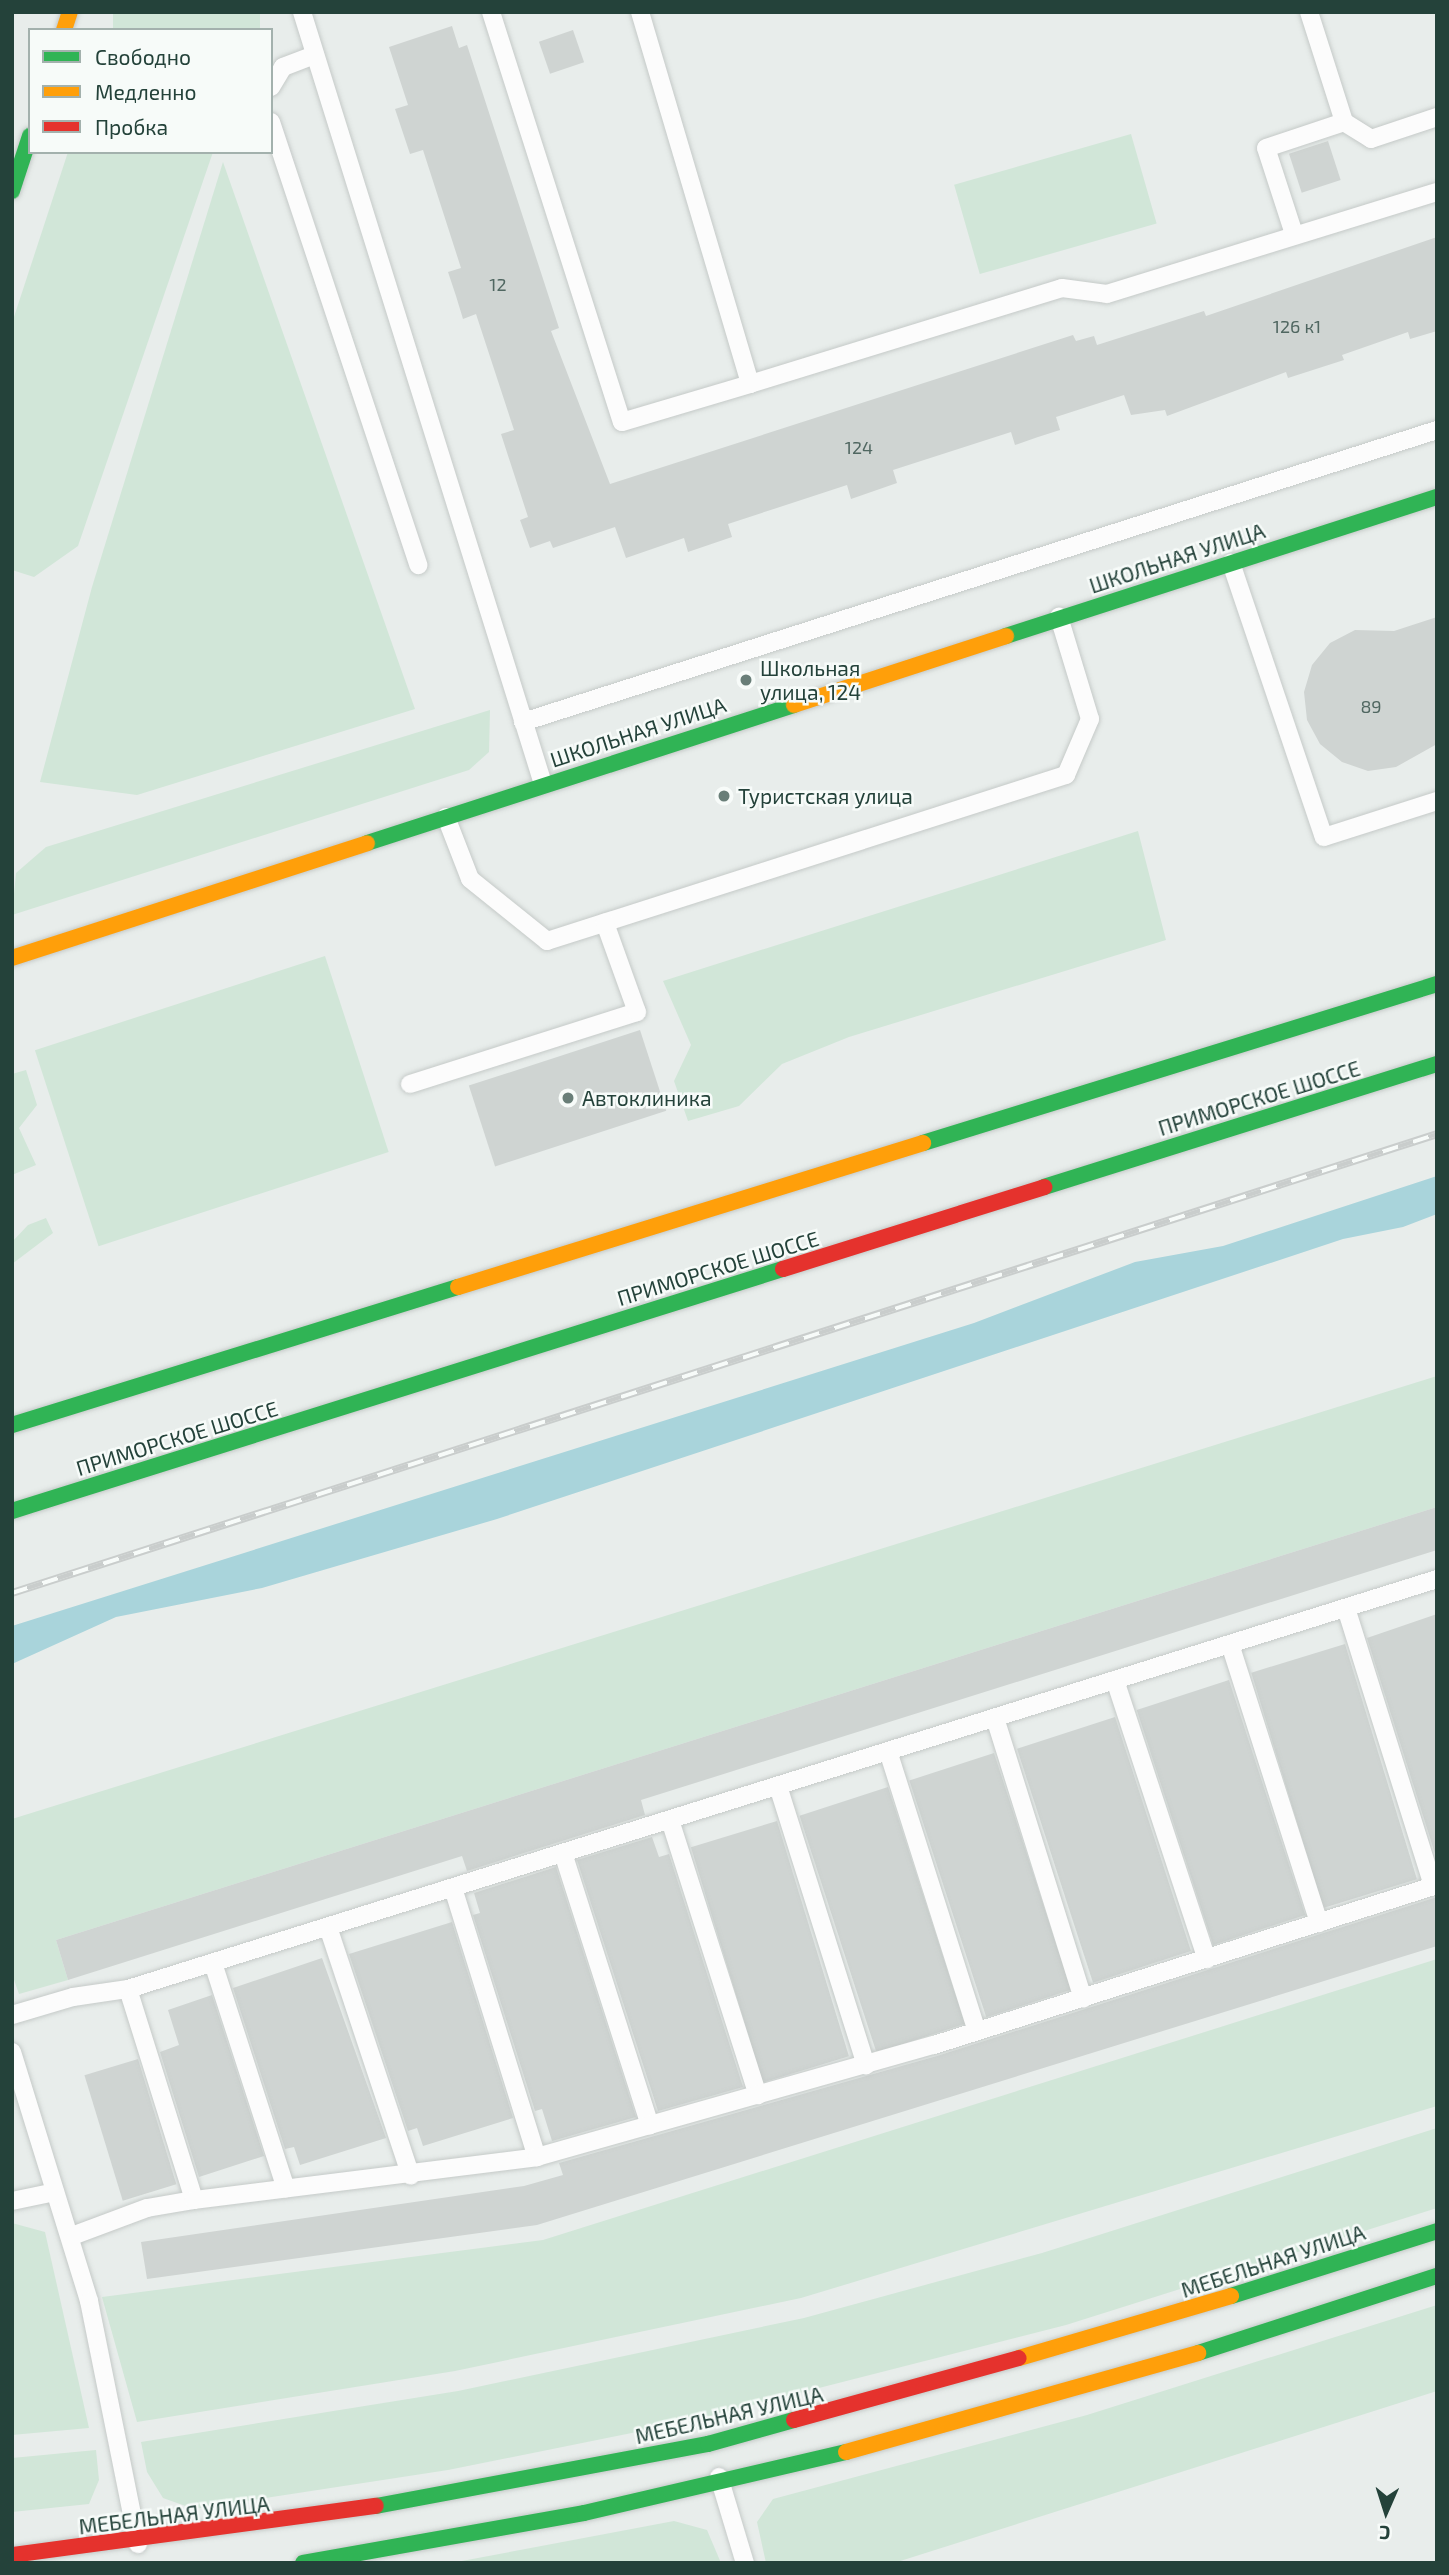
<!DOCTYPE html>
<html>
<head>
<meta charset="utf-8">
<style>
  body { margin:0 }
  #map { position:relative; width:1449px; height:2575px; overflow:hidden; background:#e8edeb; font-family:"Exo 2",sans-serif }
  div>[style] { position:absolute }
  .green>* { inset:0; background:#d1e6d8; transform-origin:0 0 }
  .water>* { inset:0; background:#a9d4db }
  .building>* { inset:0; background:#cfd4d2; transform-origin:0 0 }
  .roads { filter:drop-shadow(0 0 2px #c5cac8) drop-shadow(0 0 2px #c5cac8) }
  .lane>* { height:18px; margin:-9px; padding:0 9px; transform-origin:9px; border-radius:9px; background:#fcfcfc }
  .fast>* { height:16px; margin:-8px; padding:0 8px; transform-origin:8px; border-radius:8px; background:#30b455 }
  .slow>* { height:16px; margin:-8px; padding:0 8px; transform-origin:8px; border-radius:8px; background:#ff9f0a }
  .jam>* { height:16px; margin:-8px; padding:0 8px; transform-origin:8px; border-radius:8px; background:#e5322d }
  .rail>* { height:8px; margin-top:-4px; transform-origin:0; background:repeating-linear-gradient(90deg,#f7fbf9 0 16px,#c9cdcc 0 32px); box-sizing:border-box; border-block:2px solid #c9cdcc }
  .dots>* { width:19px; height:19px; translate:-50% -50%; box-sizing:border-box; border:4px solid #f7fbf9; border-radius:50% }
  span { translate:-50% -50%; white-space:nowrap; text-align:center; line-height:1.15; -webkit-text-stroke:5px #f7fbf9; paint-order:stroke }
  .number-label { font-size:18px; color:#506761 }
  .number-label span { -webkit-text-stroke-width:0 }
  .street-label { font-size:21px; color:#24423a }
  .poi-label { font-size:21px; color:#24423a }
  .left { translate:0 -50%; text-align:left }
  .frame { position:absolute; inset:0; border:14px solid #24423a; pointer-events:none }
  .legend { position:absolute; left:28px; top:28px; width:245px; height:126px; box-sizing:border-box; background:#f7fbf9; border:2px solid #a3b1ad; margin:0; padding:9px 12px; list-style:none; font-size:21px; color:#24423a }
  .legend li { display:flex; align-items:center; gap:14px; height:35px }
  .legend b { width:35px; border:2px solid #a3b1ad }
  .north { position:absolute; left:1351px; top:2477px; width:70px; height:70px; -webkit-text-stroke:5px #f7fbf9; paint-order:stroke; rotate:183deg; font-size:19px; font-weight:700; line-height:28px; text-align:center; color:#24423a }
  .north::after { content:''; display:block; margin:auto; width:24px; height:32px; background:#24423a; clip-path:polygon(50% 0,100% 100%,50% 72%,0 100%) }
</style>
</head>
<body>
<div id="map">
  <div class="green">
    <div style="left:113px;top:12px;width:147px;height:19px"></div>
    <div style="left:1131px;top:134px;width:93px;height:184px;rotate:74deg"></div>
    <div style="clip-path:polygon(68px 152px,213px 152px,78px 546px,34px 577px,12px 570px,12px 323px)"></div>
    <div style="clip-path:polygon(223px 162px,415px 709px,137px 795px,40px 782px,92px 587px)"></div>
    <div style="clip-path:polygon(490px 710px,489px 752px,469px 770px,12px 915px,16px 873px,46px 847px)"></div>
    <div style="clip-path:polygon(1138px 831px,1166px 940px,849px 1037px,782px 1064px,739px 1106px,688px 1121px,674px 1081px,691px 1045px,663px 981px)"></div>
    <div style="left:325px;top:956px;width:206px;height:305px;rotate:72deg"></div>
    <div style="clip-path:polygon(26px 1070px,37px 1105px,19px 1128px,36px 1165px,12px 1175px,12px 1074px)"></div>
    <div style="clip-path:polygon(46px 1218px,53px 1233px,12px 1264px,12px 1242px,28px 1225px)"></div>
    <div style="clip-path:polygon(1437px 1376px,1437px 1507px,56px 1940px,68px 1980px,19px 1994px,12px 1974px,12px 1819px)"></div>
    <div style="clip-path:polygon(1437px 1959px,1437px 2106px,801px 2298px,455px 2371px,137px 2422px,102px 2297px,543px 2240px)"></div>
    <div style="clip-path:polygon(1437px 2128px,1437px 2208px,1066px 2325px,686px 2422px,448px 2470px,194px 2509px,163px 2498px,147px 2472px,141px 2442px,458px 2391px,804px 2318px,1042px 2253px)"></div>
    <div style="clip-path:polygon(12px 2223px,45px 2232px,89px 2428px,12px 2435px)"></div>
    <div style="clip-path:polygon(1437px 2305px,1437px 2391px,894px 2563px,766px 2563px,757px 2522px,773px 2499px,1087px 2415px)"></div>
    <div style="clip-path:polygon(96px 2450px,99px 2480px,89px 2504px,12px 2512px,12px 2458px)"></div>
    <div style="clip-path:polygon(674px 2521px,707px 2530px,721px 2563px,451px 2563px)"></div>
  </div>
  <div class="water">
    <div style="clip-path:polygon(1437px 1176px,1437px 1214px,1403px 1227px,1343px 1239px,497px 1519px,262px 1588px,116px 1617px,12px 1664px,12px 1626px,974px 1323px,1135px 1262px,1223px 1246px)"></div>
  </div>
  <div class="building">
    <div style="clip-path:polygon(452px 26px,459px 48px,467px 45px,559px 328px,551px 331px,610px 484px,1073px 335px,1076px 341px,1094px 336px,1097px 345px,1204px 311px,1206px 316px,1437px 237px,1437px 331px,1410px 339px,1408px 332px,1342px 355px,1344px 360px,1288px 378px,1286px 372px,1167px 416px,1165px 410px,1131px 415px,1124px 395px,1056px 417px,1060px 430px,1038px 437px,1015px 445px,1011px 432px,893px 470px,897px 483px,851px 499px,847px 485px,728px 524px,732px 537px,688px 552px,684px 538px,626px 558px,615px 527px,553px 548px,550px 541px,530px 548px,520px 520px,528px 517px,501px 434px,514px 430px,476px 314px,463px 319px,456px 296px,448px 272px,461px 268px,423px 150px,410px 154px,395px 109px,408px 105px,389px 47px)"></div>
    <div style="left:573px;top:30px;width:34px;height:36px;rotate:71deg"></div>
    <div style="left:1328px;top:141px;width:41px;height:41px;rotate:72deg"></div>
    <div style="clip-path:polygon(1437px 617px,1437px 744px,1396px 767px,1368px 771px,1342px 762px,1320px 744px,1307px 720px,1304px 692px,1312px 665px,1330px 643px,1355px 630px,1394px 631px)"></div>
    <div style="left:640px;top:1030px;width:85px;height:180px;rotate:72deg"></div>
    <div style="clip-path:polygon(1437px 1507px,1437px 1550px,641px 1800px,645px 1815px,467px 1871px,462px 1856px,68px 1980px,56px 1940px)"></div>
    <div style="clip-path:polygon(1437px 1614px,1437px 1860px,1367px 1638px)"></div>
    <div style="left:1345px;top:1644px;width:246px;height:98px;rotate:73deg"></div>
    <div style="left:1229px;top:1680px;width:247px;height:97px;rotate:72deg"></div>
    <div style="left:1115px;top:1717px;width:246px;height:103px;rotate:72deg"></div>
    <div style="left:994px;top:1753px;width:249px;height:89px;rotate:72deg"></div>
    <div style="left:888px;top:1787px;width:249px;height:93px;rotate:72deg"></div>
    <div style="left:777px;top:1821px;width:246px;height:90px;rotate:73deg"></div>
    <div style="clip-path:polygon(652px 1837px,659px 1857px,669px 1854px,743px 2087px,658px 2111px,577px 1860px)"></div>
    <div style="clip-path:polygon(556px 1867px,636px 2117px,552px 2141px,542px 2109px,535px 2111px,473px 1915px,480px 1913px,474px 1893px)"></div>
    <div style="clip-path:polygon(1437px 1897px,1437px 1946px,537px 2225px,147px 2279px,141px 2242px,524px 2186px,563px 2175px,559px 2163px,937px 2056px)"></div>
    <div style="clip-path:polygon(452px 1922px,513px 2118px,423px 2146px,417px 2128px,408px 2131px,349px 1954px)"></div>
    <div style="clip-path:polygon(322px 1958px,386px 2138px,300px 2165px,294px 2147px,285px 2149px,233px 1988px)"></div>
    <div style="clip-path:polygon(212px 1995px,264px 2156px,199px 2177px,160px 2052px,179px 2045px,168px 2010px)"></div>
    <div style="left:138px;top:2059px;width:131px;height:56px;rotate:73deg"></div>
  </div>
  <div class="roads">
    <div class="lane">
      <div style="left:302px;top:12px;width:809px;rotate:72.66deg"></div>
      <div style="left:491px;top:12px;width:430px;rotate:72.3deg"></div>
      <div style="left:622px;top:422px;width:134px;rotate:-16.5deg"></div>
      <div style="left:640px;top:12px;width:388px;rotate:73.5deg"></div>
      <div style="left:750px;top:384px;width:326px;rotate:-17.1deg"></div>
      <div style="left:1062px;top:288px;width:45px;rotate:7.6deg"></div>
      <div style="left:1107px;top:294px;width:345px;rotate:-17.2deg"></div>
      <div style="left:1309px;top:12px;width:115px;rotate:72.3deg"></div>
      <div style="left:1344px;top:122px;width:32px;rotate:32deg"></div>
      <div style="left:1371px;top:139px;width:70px;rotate:-18.4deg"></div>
      <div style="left:271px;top:87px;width:23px;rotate:-59deg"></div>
      <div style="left:283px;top:67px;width:34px;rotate:-21deg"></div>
      <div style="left:271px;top:122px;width:467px;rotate:71.6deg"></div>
      <div style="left:1294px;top:234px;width:90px;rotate:-108deg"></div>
      <div style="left:1266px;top:148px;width:82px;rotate:-18.4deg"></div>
      <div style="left:1231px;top:563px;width:289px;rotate:71.3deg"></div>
      <div style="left:1324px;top:837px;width:119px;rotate:-17.7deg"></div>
      <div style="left:523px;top:722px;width:960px;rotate:-17.72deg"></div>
      <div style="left:446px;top:817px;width:66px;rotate:68.8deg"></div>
      <div style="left:470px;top:879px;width:99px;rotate:38.8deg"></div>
      <div style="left:547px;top:941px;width:545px;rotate:-17.74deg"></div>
      <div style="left:1066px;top:775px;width:61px;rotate:-66.8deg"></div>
      <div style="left:1090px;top:719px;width:107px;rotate:-106.9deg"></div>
      <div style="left:410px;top:1084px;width:238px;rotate:-17.6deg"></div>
      <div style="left:637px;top:1012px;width:95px;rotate:-109.8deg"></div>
      <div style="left:1346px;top:1608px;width:291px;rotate:72.6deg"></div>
      <div style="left:1230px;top:1644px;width:293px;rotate:72.3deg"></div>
      <div style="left:1115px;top:1680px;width:294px;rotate:71.8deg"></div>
      <div style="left:995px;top:1718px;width:294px;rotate:72.6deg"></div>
      <div style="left:888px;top:1751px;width:294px;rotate:72.4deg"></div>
      <div style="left:778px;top:1786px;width:293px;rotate:72.5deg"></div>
      <div style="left:670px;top:1820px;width:289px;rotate:72.3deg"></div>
      <div style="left:563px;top:1853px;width:286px;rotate:72.3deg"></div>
      <div style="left:453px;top:1888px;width:282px;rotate:72.7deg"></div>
      <div style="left:328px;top:1927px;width:262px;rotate:71.6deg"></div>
      <div style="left:213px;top:1963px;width:237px;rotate:72.1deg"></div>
      <div style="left:128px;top:1989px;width:221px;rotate:72.6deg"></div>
      <div style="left:12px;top:2015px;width:64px;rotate:-16.4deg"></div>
      <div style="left:73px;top:1997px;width:56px;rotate:-8.3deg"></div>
      <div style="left:128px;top:1989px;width:1372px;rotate:-17.39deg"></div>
      <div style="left:12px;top:2052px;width:261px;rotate:72.8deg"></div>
      <div style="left:89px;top:2301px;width:248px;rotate:78.6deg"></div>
      <div style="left:12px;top:2201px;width:44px;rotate:-11.8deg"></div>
      <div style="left:72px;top:2236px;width:80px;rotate:-20.5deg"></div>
      <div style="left:147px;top:2208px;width:48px;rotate:-9.7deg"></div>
      <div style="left:194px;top:2200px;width:346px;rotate:-7.1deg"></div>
      <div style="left:537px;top:2157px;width:412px;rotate:-15.8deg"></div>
      <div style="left:934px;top:2045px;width:528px;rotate:-17.65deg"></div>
      <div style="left:719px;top:2477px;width:90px;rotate:73.2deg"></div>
    </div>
    <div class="fast">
      <div style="left:12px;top:191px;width:58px;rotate:-71.9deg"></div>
      <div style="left:1006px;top:636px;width:453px;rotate:-17.9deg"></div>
      <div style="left:367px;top:843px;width:449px;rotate:-17.9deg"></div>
      <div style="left:923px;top:1143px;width:538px;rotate:-17.19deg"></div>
      <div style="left:1044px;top:1187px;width:412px;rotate:-17.4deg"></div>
      <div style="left:12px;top:1425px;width:467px;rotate:-17.2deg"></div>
      <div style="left:12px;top:1511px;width:808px;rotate:-17.43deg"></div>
      <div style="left:1231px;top:2296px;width:216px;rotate:-17.5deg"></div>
      <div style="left:1198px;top:2353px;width:251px;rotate:-17.9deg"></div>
      <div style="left:376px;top:2506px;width:338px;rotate:-10.6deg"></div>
      <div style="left:708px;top:2444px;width:89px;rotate:-15.6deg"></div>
      <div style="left:303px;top:2563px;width:285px;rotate:-10.1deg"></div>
      <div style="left:584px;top:2513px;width:269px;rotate:-13.1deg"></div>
    </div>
    <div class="slow">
      <div style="left:64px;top:30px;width:19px;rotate:-72deg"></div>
      <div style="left:794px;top:705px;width:223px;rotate:-18deg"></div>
      <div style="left:12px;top:958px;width:373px;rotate:-17.9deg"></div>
      <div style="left:458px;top:1287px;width:487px;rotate:-17.2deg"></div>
      <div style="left:1019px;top:2358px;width:221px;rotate:-16.3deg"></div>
      <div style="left:846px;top:2452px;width:366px;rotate:-15.7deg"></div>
    </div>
    <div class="jam">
      <div style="left:783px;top:1269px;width:274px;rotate:-17.4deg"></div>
      <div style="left:794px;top:2420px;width:233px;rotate:-15.4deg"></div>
      <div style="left:12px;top:2555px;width:367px;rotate:-7.7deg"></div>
    </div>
  </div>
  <div class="rail">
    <div style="left:12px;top:1593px;width:1497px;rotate:-17.85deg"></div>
  </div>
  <div class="dots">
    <div style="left:746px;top:680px;background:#697e78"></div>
    <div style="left:724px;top:796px;background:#697e78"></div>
    <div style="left:568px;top:1098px;background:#697e78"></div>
  </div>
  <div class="number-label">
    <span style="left:498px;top:284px">12</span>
    <span style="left:1297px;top:326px">126 к1</span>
    <span style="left:859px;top:447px">124</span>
    <span style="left:1371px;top:706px">89</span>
  </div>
  <div class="street-label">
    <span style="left:1177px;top:558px;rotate:-18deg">ШКОЛЬНАЯ УЛИЦА</span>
    <span style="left:638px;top:732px;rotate:-18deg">ШКОЛЬНАЯ УЛИЦА</span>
    <span style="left:1259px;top:1098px;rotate:-17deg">ПРИМОРСКОЕ ШОССЕ</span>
    <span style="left:718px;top:1268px;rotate:-17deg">ПРИМОРСКОЕ ШОССЕ</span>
    <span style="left:177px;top:1438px;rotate:-17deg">ПРИМОРСКОЕ ШОССЕ</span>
    <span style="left:1273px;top:2261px;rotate:-18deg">МЕБЕЛЬНАЯ УЛИЦА</span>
    <span style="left:729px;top:2415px;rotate:-13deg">МЕБЕЛЬНАЯ УЛИЦА</span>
    <span style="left:174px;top:2515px;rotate:-7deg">МЕБЕЛЬНАЯ УЛИЦА</span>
  </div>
  <div class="poi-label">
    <span class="left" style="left:760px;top:680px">Школьная<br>улица, 124</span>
    <span class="left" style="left:738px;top:796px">Туристская улица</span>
    <span class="left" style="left:582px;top:1098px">Автоклиника</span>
  </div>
  <div class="frame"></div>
  <ul class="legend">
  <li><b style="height:9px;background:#30b455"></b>Свободно</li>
  <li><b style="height:9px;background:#ff9f0a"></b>Медленно</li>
  <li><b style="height:9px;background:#e5322d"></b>Пробка</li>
  </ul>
  <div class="north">С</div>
</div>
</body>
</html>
